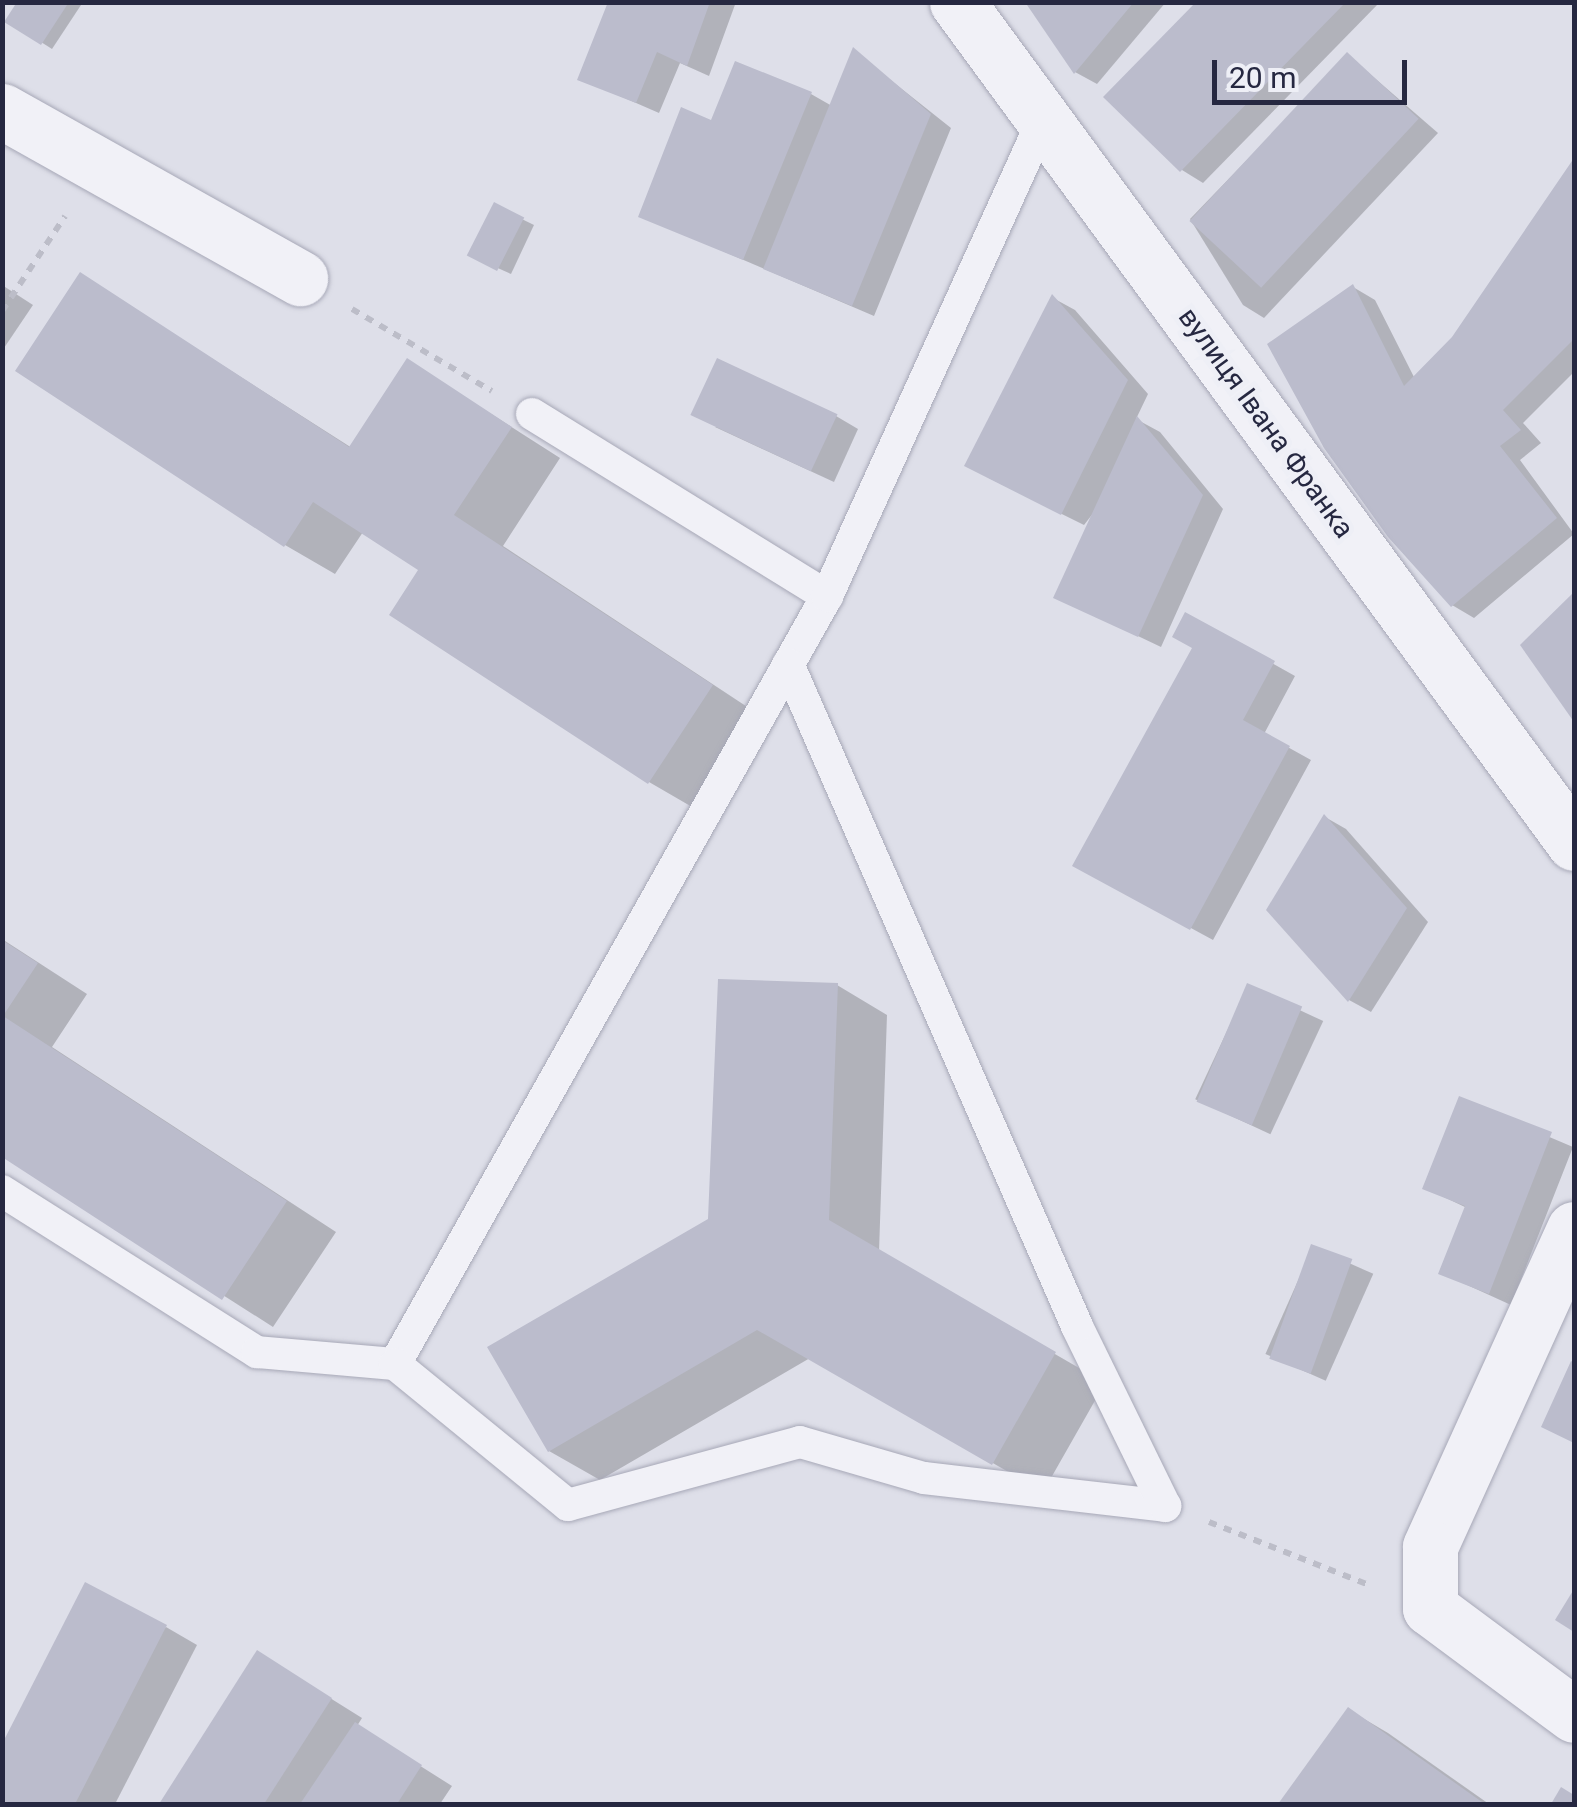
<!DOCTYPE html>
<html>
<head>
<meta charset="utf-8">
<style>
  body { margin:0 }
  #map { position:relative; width:1577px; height:1807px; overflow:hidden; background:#dedfe9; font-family:Roboto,sans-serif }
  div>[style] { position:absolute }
  .shadow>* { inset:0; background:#0003; transform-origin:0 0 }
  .building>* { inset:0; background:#bbbccc; transform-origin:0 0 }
  .path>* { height:6px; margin-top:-3px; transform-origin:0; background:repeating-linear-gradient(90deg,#bcbdc8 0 8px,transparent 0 16px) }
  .roads { filter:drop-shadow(0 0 2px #a7a8b7) drop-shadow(0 0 2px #a7a8b7) }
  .lane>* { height:32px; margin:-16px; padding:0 16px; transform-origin:16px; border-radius:16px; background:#f1f1f7 }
  .street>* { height:55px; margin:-27.5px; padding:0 27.5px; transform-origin:27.5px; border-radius:27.5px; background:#f1f1f7 }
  span { translate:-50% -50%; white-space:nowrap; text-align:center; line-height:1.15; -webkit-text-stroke:10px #eeeff6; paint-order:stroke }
  .street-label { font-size:28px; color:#262841 }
  .frame { position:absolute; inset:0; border:5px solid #262841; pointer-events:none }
  .scale { position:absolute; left:1212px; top:60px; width:195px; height:45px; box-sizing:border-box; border:5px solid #262841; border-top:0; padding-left:12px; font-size:30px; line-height:35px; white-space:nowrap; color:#262841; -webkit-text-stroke:8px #eeeff6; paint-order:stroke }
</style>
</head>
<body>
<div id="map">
  <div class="shadow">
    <div style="clip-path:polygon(20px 2px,83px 2px,52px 49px,8px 21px)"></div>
    <div style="clip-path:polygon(611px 2px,736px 2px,709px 76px,680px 63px,659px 113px,581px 79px)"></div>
    <div style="clip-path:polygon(1028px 2px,1166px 2px,1097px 84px,1075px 72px)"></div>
    <div style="clip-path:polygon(1199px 2px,1380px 2px,1203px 183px,1182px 170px)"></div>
    <div style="clip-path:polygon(854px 51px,951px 128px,874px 316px,641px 216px,712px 123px,811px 94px,832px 106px)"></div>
    <div style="clip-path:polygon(1348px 55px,1438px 133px,1264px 318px,1243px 305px,1190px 219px)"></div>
    <div style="clip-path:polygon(1574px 162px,1574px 372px,1523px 423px,1541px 443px,1520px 460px,1574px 534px,1474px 618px,1452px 605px,1353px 287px,1375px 300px,1415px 379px,1454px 339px)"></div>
    <div style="clip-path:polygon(495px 206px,534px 225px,511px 274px,482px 261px)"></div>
    <div style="clip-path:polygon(81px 275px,352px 448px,408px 361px,560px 458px,503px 546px,761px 716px,699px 811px,649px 782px,421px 570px,363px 532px,335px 574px,285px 545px)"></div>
    <div style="clip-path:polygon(2px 285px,33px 305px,2px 351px)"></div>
    <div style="clip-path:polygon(1053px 298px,1075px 310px,1148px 394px,1136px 419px,1160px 432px,1223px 509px,1161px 647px,1056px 597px,1098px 507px,1084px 525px,989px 478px)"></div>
    <div style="clip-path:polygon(836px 416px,858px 429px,834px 482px,715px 427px)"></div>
    <div style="clip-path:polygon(1574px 595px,1574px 718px,1523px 646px)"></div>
    <div style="clip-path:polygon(1186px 615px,1295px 676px,1264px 734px,1311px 760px,1213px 940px,1097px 877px,1195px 647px)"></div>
    <div style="clip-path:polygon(1325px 817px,1346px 829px,1428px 922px,1371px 1012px,1349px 1000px)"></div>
    <div style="clip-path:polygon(2px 939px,87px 994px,52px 1047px,336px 1232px,273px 1327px,2px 1154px)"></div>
    <div style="clip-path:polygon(837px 985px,887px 1015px,879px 1252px,1105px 1383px,1043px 1492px,810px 1358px,600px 1480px,549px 1451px,710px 1221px)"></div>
    <div style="left:1248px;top:986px;width:83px;height:125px;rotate:25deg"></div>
    <div style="clip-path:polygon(1460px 1099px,1573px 1147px,1511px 1305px,1441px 1273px,1467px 1208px,1425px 1188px)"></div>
    <div style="left:1313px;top:1247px;width:66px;height:117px;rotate:24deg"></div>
    <div style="clip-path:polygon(166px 1627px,197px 1645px,115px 1804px,2px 1804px,2px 1749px)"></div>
    <div style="clip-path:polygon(258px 1653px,362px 1718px,357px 1726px,452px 1786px,440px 1804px,162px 1804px)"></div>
    <div style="clip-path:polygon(1349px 1710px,1388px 1733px,1489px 1804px,1281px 1804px)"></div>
  </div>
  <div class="building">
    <div style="clip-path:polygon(17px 2px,69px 2px,41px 45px,4px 22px)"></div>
    <div style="clip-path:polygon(608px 2px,710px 2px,687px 66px,657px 52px,636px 103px,577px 80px)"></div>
    <div style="clip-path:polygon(1025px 2px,1134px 2px,1074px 74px)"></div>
    <div style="clip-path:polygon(1196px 2px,1346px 2px,1180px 172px,1103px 97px)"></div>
    <div style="clip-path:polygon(853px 47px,931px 114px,852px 306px,763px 269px)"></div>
    <div style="left:1347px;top:52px;width:98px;height:231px;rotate:43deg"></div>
    <div style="clip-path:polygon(735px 61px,812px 92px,743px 260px,638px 217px,681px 107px,711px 120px)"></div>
    <div style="clip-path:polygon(1574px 158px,1574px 339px,1503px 410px,1521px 430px,1500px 446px,1557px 518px,1451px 607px,1388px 537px,1324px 448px,1267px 344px,1353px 284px,1404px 386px,1452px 337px)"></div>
    <div style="left:494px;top:202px;width:34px;height:60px;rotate:27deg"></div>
    <div style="clip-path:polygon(80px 272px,349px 447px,407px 358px,512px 427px,454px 515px,713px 685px,648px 784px,389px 615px,418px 570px,313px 502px,284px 547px,15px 371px)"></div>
    <div style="clip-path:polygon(1052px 294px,1128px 380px,1061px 515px,964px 466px)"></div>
    <div style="left:717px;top:358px;width:133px;height:63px;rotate:25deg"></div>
    <div style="clip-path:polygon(1137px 416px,1203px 495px,1138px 637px,1053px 598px)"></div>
    <div style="clip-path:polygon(1574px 592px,1574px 722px,1520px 645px)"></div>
    <div style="clip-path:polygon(1185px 612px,1275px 661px,1243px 720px,1290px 746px,1190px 930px,1072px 866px,1192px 648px,1172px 637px)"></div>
    <div style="clip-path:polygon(1324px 814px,1407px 908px,1348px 1002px,1266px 910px)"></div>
    <div style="clip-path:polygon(2px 940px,38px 963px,3px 1016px,287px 1201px,222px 1300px,2px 1157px)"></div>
    <div style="clip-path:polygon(718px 979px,838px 983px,829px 1220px,1056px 1352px,992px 1465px,757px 1330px,548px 1452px,487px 1347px,708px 1219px)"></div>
    <div style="left:1247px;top:983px;width:60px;height:129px;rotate:23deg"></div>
    <div style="clip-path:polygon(1459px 1096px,1552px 1132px,1489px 1294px,1438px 1274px,1465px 1206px,1422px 1189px)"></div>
    <div style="left:1311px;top:1244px;width:44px;height:122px;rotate:20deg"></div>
    <div style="clip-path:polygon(1571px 1361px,1574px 1363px,1574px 1443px,1541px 1427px)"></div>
    <div style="clip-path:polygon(85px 1582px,167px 1625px,75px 1804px,2px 1804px,2px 1744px)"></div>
    <div style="clip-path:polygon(1574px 1589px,1574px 1632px,1555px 1620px)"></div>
    <div style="clip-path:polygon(257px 1650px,332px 1698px,264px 1804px,159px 1804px)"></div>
    <div style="clip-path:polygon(1348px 1707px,1482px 1802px,1480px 1804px,1278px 1804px)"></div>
    <div style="clip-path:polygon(355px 1722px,422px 1765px,397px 1804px,300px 1804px)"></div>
    <div style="clip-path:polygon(1561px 1787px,1574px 1795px,1574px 1804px,1551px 1804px)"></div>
  </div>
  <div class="path">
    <div style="left:352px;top:309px;width:162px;rotate:30.4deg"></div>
    <div style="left:2px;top:311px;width:114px;rotate:-56.4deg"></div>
    <div style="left:1209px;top:1522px;width:172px;rotate:21.5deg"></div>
  </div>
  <div class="roads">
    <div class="lane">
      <div style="left:532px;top:414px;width:347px;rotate:31.7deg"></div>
      <div style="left:2px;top:1191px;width:302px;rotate:32.3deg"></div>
      <div style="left:257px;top:1352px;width:139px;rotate:5deg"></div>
      <div style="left:395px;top:1364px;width:881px;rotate:-60.64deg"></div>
      <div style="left:827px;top:596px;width:523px;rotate:-65.59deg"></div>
      <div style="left:395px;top:1364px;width:223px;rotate:39.2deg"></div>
      <div style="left:568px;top:1505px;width:240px;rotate:-15.2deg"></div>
      <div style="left:800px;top:1442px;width:129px;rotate:16.2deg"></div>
      <div style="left:924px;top:1478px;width:243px;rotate:6.6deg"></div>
      <div style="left:1165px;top:1506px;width:200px;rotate:-116.1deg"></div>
      <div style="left:1077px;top:1326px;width:722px;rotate:-113.58deg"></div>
    </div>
    <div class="street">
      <div style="left:957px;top:2px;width:1043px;rotate:53.73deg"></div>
      <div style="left:2px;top:111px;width:342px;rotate:29.3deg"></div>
      <div style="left:1574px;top:1229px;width:349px;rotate:114.4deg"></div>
      <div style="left:1430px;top:1547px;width:61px;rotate:90deg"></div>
      <div style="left:1430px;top:1608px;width:179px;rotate:36.6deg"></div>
    </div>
  </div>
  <div class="street-label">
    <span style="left:1266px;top:423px;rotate:54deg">вулиця Івана Франка</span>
  </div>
  <div class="frame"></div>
  <div class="scale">20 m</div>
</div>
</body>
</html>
